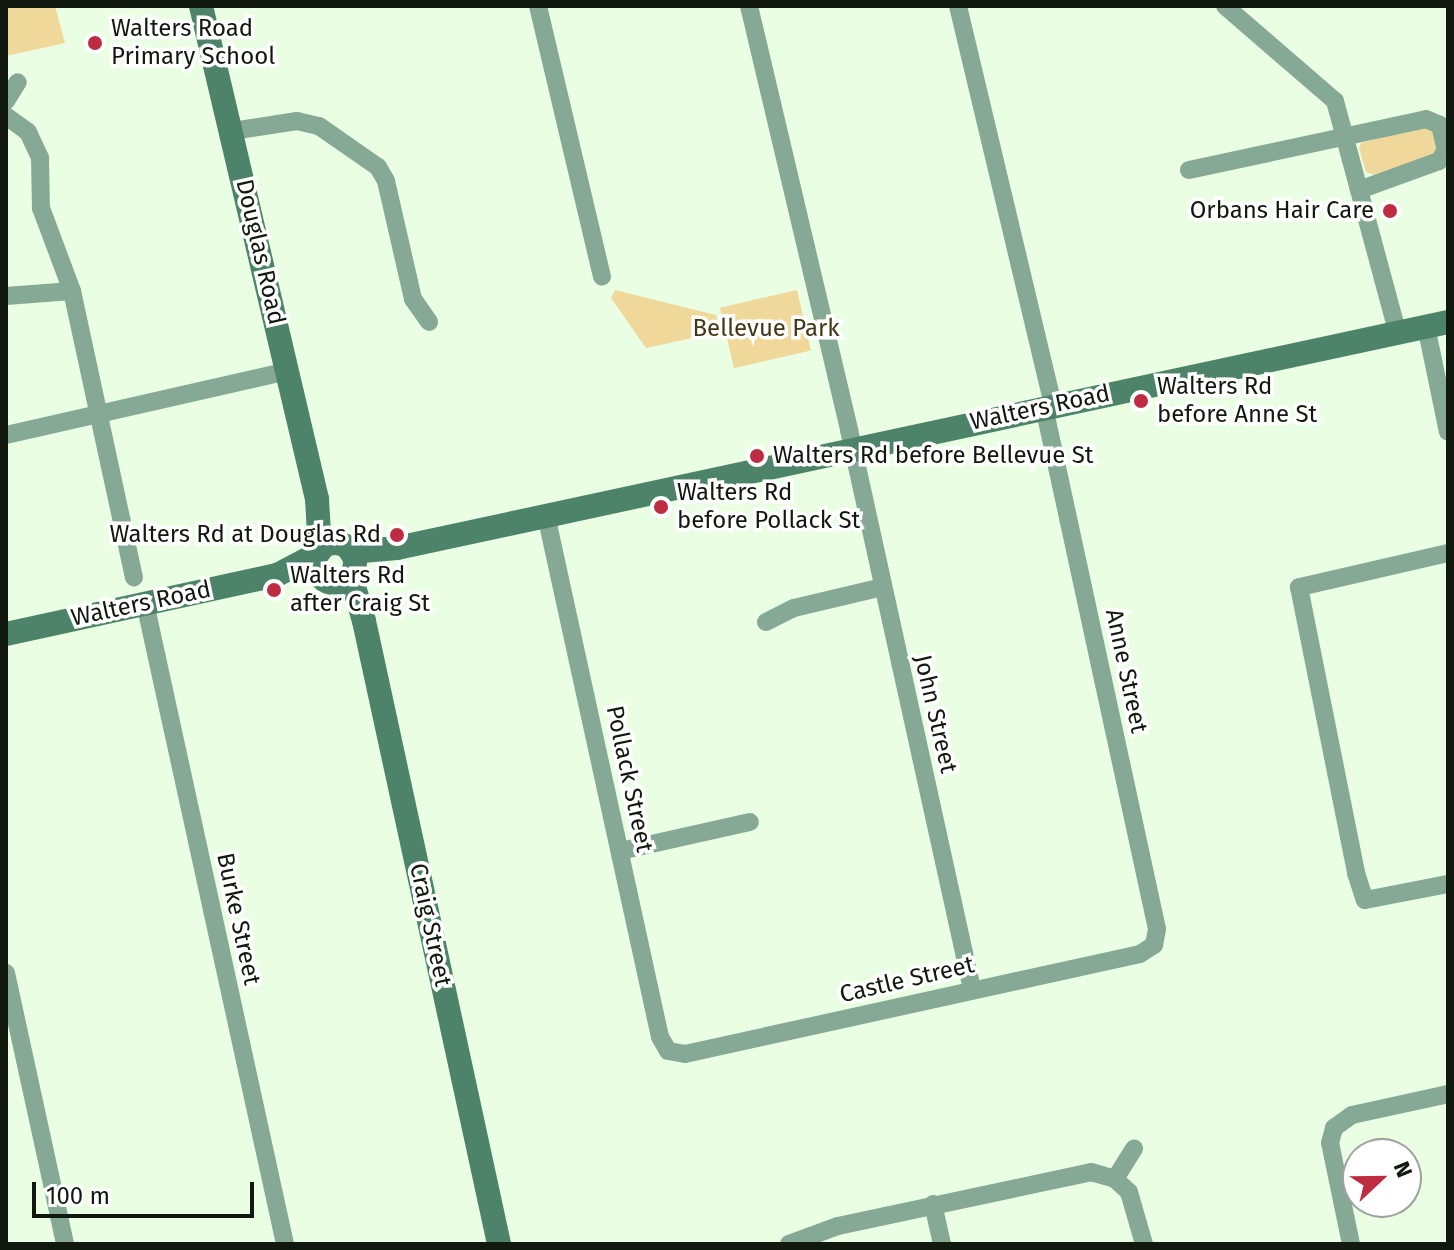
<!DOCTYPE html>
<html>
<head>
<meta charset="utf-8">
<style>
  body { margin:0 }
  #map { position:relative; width:1454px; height:1250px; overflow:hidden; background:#e9fee2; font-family:"Fira Sans",sans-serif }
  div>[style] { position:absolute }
  .green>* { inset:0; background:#efd89a; transform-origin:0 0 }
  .street>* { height:18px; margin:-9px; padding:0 9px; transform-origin:9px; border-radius:9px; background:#86a996 }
  .secondary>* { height:24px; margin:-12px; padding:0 12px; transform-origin:12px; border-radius:12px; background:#4d8369 }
  .secondary>.ring { margin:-12px; padding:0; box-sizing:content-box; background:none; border:24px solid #4d8369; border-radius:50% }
  .dots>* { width:22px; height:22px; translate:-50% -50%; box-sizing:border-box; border:4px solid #fff; border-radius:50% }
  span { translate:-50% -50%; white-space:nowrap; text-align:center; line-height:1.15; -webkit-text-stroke:7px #fff; paint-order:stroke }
  .poi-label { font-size:24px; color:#11180e }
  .left { translate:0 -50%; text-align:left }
  .right { translate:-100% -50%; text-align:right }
  .street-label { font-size:24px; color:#11180e }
  .park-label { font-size:24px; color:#423613 }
  .frame { position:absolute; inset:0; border:8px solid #11180e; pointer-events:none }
  .north { position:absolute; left:1342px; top:1138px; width:80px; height:80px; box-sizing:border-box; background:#fff; border:2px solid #a0a39f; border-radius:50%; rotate:68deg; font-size:22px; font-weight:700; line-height:32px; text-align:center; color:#11180e }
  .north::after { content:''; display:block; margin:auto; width:28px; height:36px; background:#bd2c40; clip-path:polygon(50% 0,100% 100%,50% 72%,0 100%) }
  .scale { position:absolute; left:32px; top:1182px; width:222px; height:36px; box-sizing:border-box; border:4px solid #11180e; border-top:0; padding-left:10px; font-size:24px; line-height:28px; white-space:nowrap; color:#11180e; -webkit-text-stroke:6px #fff; paint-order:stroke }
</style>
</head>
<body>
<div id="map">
  <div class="green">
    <div style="clip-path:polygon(6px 6px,55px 6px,65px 43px,6px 56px)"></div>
    <div style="clip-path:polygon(1425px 126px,1433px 128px,1439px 146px,1433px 155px,1374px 175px,1366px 172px,1359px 148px,1361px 143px)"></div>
    <div style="clip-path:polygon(615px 290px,716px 315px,720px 332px,646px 348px,611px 298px)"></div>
    <div style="left:797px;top:290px;width:62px;height:79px;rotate:77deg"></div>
  </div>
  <div class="street">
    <div style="left:538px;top:6px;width:278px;rotate:76.7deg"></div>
    <div style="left:749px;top:6px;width:436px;rotate:76.7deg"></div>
    <div style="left:849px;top:430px;width:572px;rotate:77.59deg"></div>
    <div style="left:958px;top:6px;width:410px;rotate:76.6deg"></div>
    <div style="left:1225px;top:6px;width:145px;rotate:40.8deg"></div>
    <div style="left:1335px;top:101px;width:237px;rotate:74.9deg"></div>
    <div style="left:6px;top:101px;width:22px;rotate:-58deg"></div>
    <div style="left:6px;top:116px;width:27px;rotate:36deg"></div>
    <div style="left:28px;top:132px;width:29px;rotate:65deg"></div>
    <div style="left:40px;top:158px;width:50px;rotate:88.9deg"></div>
    <div style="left:41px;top:208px;width:89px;rotate:69.5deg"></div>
    <div style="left:72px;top:291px;width:293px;rotate:77.8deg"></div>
    <div style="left:232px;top:131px;width:66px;rotate:-8.7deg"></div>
    <div style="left:297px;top:121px;width:23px;rotate:13deg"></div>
    <div style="left:319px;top:126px;width:72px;rotate:34.8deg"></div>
    <div style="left:378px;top:167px;width:16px;rotate:60deg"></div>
    <div style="left:386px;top:181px;width:121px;rotate:77.1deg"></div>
    <div style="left:413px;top:299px;width:28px;rotate:55deg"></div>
    <div style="left:1189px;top:170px;width:242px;rotate:-12.1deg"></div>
    <div style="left:1426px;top:119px;width:15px;rotate:23deg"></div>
    <div style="left:1440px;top:125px;width:26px;rotate:77deg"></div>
    <div style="left:1446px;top:150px;width:13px;rotate:122deg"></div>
    <div style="left:1439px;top:161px;width:85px;rotate:160.1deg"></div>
    <div style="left:6px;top:296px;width:66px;rotate:-4.3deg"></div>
    <div style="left:1426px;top:326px;width:108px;rotate:78.3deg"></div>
    <div style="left:6px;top:435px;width:289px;rotate:-12.8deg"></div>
    <div style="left:546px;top:515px;width:534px;rotate:77.68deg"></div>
    <div style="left:660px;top:1037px;width:16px;rotate:60deg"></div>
    <div style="left:668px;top:1051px;width:17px;rotate:10deg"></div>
    <div style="left:685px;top:1054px;width:466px;rotate:-12.4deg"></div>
    <div style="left:1140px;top:954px;width:17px;rotate:-33deg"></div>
    <div style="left:1154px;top:945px;width:16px;rotate:-79deg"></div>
    <div style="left:1157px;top:929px;width:534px;rotate:-102.21deg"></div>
    <div style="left:1448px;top:553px;width:153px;rotate:167.1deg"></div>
    <div style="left:1299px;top:587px;width:292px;rotate:78.7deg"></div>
    <div style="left:1356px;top:873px;width:28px;rotate:72deg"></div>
    <div style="left:1365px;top:900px;width:85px;rotate:-10.9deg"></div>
    <div style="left:145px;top:603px;width:656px;rotate:77.68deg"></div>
    <div style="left:766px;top:622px;width:31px;rotate:-27deg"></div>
    <div style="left:794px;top:608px;width:90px;rotate:-13.4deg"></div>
    <div style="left:620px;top:851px;width:133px;rotate:-12.6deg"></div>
    <div style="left:6px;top:973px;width:277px;rotate:77.7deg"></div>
    <div style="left:1115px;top:1179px;width:36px;rotate:-58deg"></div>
    <div style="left:933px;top:1204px;width:41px;rotate:77.3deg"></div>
    <div style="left:789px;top:1244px;width:52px;rotate:-20.2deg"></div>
    <div style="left:838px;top:1226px;width:259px;rotate:-12deg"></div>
    <div style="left:1091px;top:1172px;width:25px;rotate:16deg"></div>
    <div style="left:1115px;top:1179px;width:19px;rotate:43deg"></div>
    <div style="left:1129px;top:1192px;width:54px;rotate:73.9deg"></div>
    <div style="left:1351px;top:1244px;width:103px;rotate:-101.7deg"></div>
    <div style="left:1330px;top:1143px;width:16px;rotate:-75deg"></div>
    <div style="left:1334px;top:1128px;width:22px;rotate:-36deg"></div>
    <div style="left:1352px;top:1115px;width:98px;rotate:-12.3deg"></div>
  </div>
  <div class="secondary">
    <div style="left:201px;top:6px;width:506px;rotate:76.76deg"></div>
    <div style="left:317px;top:499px;width:52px;rotate:86.7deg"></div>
    <div class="ring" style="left:315px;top:543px;width:16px;height:16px"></div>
    <div style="left:351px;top:552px;width:46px;rotate:-5deg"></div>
    <div style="left:397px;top:548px;width:1075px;rotate:-12.14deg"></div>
    <div style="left:351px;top:576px;width:47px;rotate:73.9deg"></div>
    <div style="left:364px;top:621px;width:637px;rotate:77.77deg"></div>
    <div style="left:6px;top:634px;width:277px;rotate:-12.3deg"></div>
    <div style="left:277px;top:575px;width:45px;rotate:-27.7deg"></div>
  </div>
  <div class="dots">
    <div style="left:95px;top:43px;background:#bd2c40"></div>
    <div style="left:1390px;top:211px;background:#bd2c40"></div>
    <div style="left:1141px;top:401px;background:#bd2c40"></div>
    <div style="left:757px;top:456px;background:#bd2c40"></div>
    <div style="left:661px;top:507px;background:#bd2c40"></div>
    <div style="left:397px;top:535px;background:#bd2c40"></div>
    <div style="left:274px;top:590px;background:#bd2c40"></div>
  </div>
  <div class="poi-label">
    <span class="left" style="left:111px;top:43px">Walters Road<br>Primary School</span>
    <span class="right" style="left:1374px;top:211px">Orbans Hair Care</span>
    <span class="left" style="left:1157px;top:401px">Walters Rd<br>before Anne St</span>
    <span class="left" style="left:773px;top:456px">Walters Rd before Bellevue St</span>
    <span class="left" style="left:677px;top:507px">Walters Rd<br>before Pollack St</span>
    <span class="right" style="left:381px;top:535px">Walters Rd at Douglas Rd</span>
    <span class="left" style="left:290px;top:590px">Walters Rd<br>after Craig St</span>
  </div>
  <div class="street-label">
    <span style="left:260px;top:252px;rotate:77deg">Douglas Road</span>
    <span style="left:1040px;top:408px;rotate:-12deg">Walters Road</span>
    <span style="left:141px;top:604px;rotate:-12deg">Walters Road</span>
    <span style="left:1126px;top:671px;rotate:78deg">Anne Street</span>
    <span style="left:935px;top:714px;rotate:77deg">John Street</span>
    <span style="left:629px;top:779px;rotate:78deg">Pollack Street</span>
    <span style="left:238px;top:919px;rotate:78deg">Burke Street</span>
    <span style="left:430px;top:925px;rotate:78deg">Craig Street</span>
    <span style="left:907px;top:980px;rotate:-13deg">Castle Street</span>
  </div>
  <div class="park-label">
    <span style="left:766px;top:329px">Bellevue Park</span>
  </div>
  <div class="frame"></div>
  <div class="north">N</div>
  <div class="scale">100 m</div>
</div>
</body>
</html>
